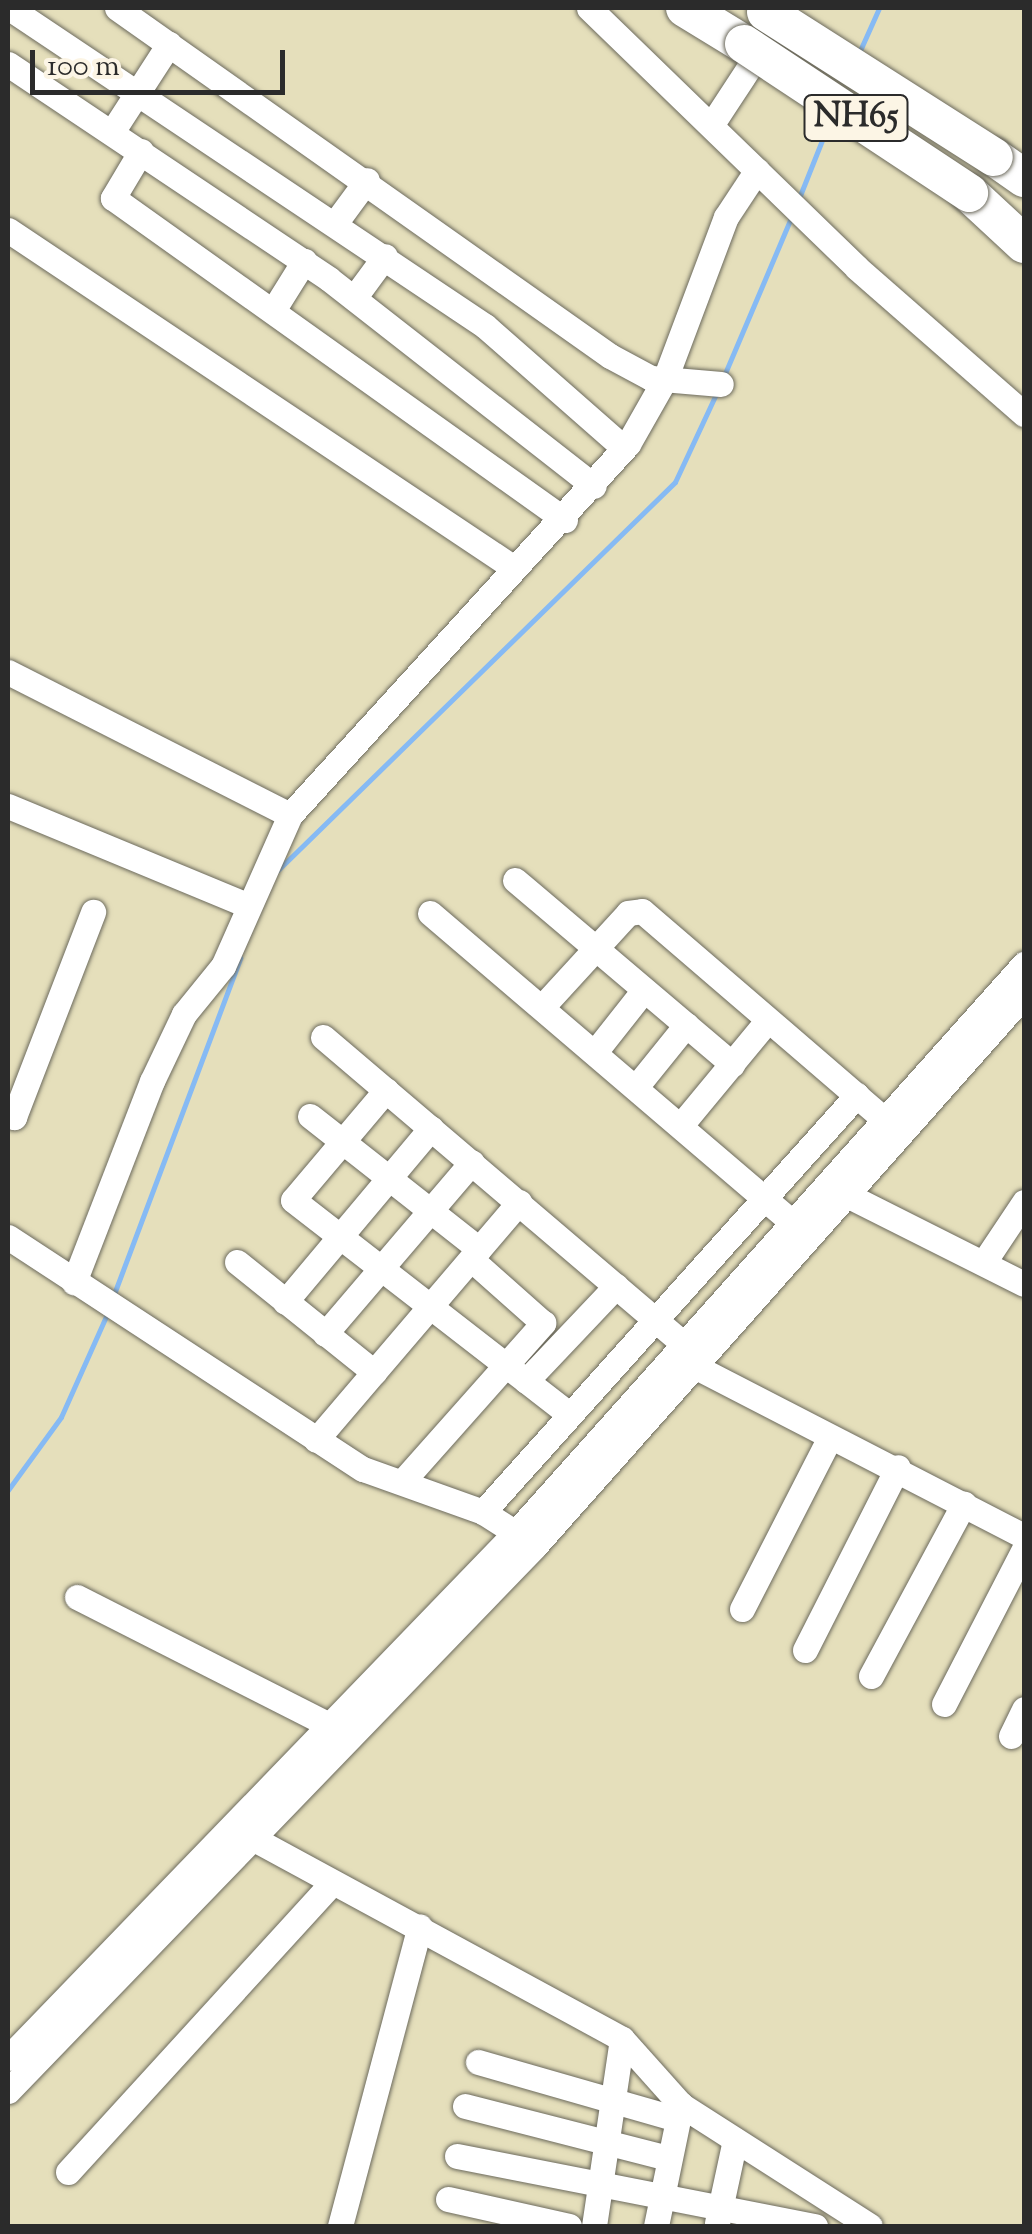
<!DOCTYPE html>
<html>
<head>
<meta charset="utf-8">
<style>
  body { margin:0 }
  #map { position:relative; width:1032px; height:2234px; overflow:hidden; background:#e5dfbb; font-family:"Sorts Mill Goudy",serif }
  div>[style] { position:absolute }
  .stream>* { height:5px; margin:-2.5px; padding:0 2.5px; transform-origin:2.5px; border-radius:2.5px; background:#86baf4 }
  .roads { filter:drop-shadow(0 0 2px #6c6a5d) drop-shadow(0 0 2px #6c6a5d) }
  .minor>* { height:25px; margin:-12.5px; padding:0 12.5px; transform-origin:12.5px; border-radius:12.5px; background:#fff }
  .highway>* { height:38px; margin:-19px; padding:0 19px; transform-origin:19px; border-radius:19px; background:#fff }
  .bridges { filter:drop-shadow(0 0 2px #6c6a5d) drop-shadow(0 0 2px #6c6a5d) }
  .highway-bridge>* { height:38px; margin:-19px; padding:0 19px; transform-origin:19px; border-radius:19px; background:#fff }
  span { translate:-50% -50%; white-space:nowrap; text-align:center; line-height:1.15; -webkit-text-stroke:8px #fcf5e5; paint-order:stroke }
  .shield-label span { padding:2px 8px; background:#fcf5e5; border:2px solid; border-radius:8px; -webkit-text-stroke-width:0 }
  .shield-label { font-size:35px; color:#2b2b2b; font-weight:700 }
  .frame { position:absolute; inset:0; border:10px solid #2b2b2b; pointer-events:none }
  .scale { position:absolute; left:30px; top:50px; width:255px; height:45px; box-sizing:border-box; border:5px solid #2b2b2b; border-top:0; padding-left:12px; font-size:30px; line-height:35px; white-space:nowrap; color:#2b2b2b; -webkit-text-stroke:8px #fcf5e5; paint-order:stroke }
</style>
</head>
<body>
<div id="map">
  <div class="stream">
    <div style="left:858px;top:55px;width:51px;rotate:-65.9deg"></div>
    <div style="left:799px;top:198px;width:84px;rotate:-68.3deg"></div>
    <div style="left:723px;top:378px;width:174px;rotate:-67deg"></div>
    <div style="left:278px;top:870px;width:555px;rotate:-44.34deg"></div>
    <div style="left:675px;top:482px;width:99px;rotate:-65deg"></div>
    <div style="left:114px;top:1294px;width:359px;rotate:-69.4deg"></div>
    <div style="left:8px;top:1490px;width:90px;rotate:-54deg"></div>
    <div style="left:61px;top:1417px;width:113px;rotate:-65.9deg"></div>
  </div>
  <div class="roads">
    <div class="minor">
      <div style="left:117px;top:8px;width:603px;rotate:35.22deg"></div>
      <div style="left:610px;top:356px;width:47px;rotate:28.2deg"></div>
      <div style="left:651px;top:378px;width:70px;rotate:4.9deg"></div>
      <div style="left:589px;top:8px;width:373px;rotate:44.1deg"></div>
      <div style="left:857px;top:268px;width:222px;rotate:41.2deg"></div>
      <div style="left:11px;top:9px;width:570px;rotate:33.77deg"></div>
      <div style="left:485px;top:326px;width:185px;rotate:41.3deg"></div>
      <div style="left:8px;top:64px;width:386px;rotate:33.8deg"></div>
      <div style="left:329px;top:279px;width:336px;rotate:38deg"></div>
      <div style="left:712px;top:124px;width:97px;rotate:-56.8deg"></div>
      <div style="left:112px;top:132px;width:105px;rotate:-57.1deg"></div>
      <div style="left:141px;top:151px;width:55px;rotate:120.8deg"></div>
      <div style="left:113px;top:198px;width:555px;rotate:35.47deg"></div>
      <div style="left:336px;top:222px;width:52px;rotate:-53.6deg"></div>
      <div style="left:8px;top:230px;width:605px;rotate:33.74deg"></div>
      <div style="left:354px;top:298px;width:52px;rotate:-53.6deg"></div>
      <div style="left:274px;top:309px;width:57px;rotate:-58deg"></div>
      <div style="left:8px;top:672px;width:316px;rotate:26.9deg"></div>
      <div style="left:290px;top:815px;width:165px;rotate:113.9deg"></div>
      <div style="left:223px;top:966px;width:62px;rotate:129.1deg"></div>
      <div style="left:184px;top:1014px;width:74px;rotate:115.5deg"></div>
      <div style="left:152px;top:1081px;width:216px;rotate:111.2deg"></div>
      <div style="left:8px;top:806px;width:256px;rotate:22.5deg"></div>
      <div style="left:290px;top:815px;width:502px;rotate:-47.66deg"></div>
      <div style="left:628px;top:444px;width:75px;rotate:-60.4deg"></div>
      <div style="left:665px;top:379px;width:173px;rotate:-69.4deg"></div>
      <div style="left:726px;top:217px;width:56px;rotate:-56.6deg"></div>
      <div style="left:515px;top:880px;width:285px;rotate:40.3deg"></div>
      <div style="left:430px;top:913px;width:496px;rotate:40.5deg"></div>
      <div style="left:542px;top:1007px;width:127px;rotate:-47.5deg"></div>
      <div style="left:628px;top:913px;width:14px;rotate:-8deg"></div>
      <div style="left:642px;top:911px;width:323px;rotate:40.7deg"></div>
      <div style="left:323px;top:1037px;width:477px;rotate:40.4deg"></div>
      <div style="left:595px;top:1052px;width:79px;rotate:-51.7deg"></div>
      <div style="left:636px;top:1087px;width:80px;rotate:-51.1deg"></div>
      <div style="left:386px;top:1090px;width:144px;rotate:130.2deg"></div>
      <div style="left:293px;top:1200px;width:349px;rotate:37.8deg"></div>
      <div style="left:8px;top:1114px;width:7px;rotate:27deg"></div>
      <div style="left:14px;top:1117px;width:220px;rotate:-68.9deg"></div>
      <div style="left:310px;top:1116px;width:215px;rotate:38.2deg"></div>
      <div style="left:681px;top:1125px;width:136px;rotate:-50.4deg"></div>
      <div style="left:837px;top:1190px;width:209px;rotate:26.7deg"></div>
      <div style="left:8px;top:1237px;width:424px;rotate:33.2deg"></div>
      <div style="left:363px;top:1469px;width:127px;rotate:19.7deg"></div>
      <div style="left:483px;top:1512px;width:52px;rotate:32.5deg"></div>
      <div style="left:237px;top:1262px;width:176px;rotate:38.8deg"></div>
      <div style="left:984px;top:1262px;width:72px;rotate:-56.3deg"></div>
      <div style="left:285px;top:1302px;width:227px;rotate:-50deg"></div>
      <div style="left:325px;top:1334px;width:226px;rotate:-49.5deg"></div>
      <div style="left:696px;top:1367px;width:369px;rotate:27.3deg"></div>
      <div style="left:526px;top:1381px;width:131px;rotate:-46.5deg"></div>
      <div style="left:316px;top:1440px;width:313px;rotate:-49.5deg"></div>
      <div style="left:402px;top:1482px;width:213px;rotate:-48.4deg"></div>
      <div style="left:543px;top:1323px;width:96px;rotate:-138.4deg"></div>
      <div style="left:483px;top:1512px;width:560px;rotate:-48.11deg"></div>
      <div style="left:77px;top:1597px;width:285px;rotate:26.9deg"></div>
      <div style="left:742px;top:1609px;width:191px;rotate:-62.9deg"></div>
      <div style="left:805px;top:1650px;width:205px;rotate:-63.1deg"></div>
      <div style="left:871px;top:1676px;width:196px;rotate:-61.7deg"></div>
      <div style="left:944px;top:1704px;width:174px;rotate:-62.7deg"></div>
      <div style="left:1011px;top:1736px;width:30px;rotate:-64deg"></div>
      <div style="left:243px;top:1833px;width:431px;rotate:28.5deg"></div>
      <div style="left:622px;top:2039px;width:89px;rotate:48.2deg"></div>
      <div style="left:681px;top:2105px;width:224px;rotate:32.6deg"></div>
      <div style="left:8px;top:2058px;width:733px;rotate:-46deg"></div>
      <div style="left:517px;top:1531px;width:761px;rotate:-48.2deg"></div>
      <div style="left:478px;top:2062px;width:207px;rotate:16deg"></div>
      <div style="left:8px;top:2091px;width:757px;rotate:-45.96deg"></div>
      <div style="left:534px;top:1547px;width:738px;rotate:-48.41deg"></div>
      <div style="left:465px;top:2106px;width:210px;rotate:14.4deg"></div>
      <div style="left:457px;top:2156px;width:365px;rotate:11.1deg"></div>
      <div style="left:68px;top:2172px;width:391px;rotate:-47.6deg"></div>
      <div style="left:448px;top:2199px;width:124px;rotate:12.6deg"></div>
      <div style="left:717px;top:2223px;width:85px;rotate:-77.8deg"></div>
      <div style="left:340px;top:2226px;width:310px;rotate:-75.1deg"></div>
      <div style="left:594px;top:2226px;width:189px;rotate:-81.5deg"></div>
      <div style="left:656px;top:2226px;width:124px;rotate:-78.3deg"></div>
    </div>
    <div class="highway">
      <div style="left:685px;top:8px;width:69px;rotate:31.4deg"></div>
      <div style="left:994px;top:157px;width:37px;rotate:35deg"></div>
      <div style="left:969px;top:193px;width:75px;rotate:42.8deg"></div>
    </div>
  </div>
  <div class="bridges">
    <div class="highway-bridge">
      <div style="left:766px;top:12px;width:270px;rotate:32.5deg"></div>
      <div style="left:744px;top:44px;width:270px;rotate:33.5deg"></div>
    </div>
  </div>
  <div class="shield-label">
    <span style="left:856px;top:118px">NH65</span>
  </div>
  <div class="frame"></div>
  <div class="scale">100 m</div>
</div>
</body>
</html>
